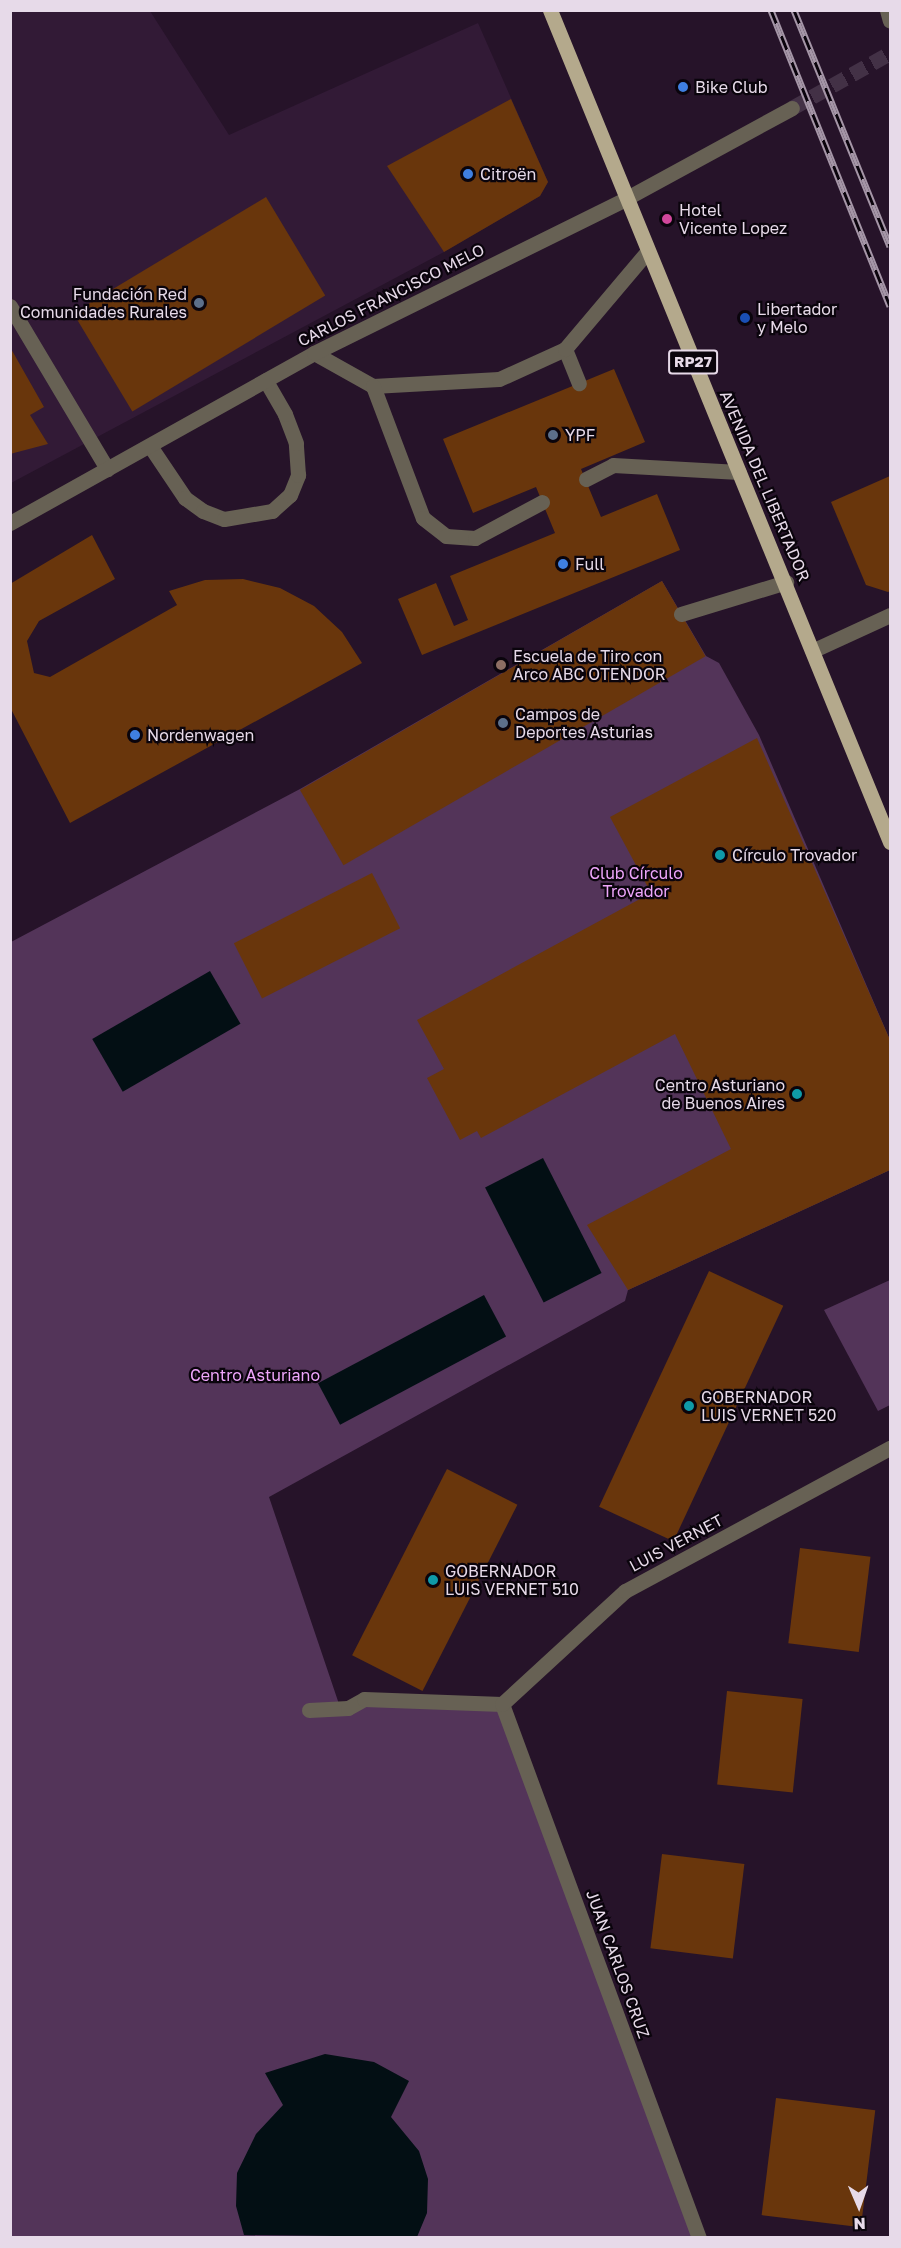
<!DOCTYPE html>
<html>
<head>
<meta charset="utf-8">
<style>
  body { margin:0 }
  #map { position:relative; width:901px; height:2248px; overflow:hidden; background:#261329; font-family:"Golos Text",sans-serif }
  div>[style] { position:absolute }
  .built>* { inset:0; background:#321a36 }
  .green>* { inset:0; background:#533459 }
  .water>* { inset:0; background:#030f14; transform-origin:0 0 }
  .building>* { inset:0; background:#69360c; transform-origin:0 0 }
  .tertiary-tunnel>* { height:15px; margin-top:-7.5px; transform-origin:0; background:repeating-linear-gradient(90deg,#433146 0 15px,transparent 0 23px) }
  .service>* { height:15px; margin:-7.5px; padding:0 7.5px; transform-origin:7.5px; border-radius:7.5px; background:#676154 }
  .minor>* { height:15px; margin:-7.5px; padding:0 7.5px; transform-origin:7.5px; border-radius:7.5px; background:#676154 }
  .tertiary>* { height:15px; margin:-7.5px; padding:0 7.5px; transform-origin:7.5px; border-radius:7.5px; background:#676154 }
  .primary>* { height:15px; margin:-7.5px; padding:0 7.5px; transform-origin:7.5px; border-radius:7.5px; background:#b4a98c }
  .rail>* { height:7px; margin-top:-3.5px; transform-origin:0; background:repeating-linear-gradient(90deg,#0a040c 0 14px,#a596a7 0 28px); box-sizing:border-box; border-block:2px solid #a596a7 }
  .dots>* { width:16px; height:16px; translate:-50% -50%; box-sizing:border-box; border:3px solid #0a040c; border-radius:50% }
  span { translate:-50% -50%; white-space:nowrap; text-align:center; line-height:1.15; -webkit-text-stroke:4.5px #0a040c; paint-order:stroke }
  .shield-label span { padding:2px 4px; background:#0a040c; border:2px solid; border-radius:4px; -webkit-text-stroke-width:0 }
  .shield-label { font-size:15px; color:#e7dae9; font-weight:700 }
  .poi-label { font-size:16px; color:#e7dae9 }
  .left { translate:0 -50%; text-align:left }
  .right { translate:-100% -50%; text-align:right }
  .street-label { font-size:16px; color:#e7dae9 }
  .park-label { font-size:16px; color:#efa6fc }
  .frame { position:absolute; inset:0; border:12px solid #e7dae9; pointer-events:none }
  .north { position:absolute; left:829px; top:2176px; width:60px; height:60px; -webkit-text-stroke:4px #0a040c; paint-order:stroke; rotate:178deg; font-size:16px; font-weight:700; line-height:24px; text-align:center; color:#e7dae9 }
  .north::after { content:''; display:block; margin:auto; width:21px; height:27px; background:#e7dae9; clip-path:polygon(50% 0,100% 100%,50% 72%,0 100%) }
</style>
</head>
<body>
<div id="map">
  <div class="built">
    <div style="clip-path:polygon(11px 11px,150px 11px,229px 135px,478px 23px,548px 182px,540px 196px,444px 252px,11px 483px)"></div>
  </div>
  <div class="green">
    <div style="clip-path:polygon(662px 581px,706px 656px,719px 663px,759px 735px,890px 1040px,890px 1170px,628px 1290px,625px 1301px,269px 1497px,340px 1707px,364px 1699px,502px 1704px,702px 2237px,11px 2237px,11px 942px,300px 789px)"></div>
    <div style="clip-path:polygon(890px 1280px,890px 1405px,878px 1411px,824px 1310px)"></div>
  </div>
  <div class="water">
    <div style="left:210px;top:971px;width:61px;height:136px;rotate:60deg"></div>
    <div style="left:543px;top:1158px;width:129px;height:65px;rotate:63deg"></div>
    <div style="left:484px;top:1295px;width:47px;height:188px;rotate:62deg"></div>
    <div style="clip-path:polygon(325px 2054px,374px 2062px,409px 2081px,391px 2117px,419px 2151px,428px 2179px,427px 2213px,417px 2237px,244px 2235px,236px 2206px,237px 2173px,256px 2134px,283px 2105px,265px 2073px)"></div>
  </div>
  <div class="building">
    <div style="clip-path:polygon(511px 99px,548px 182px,540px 196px,444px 252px,387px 166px)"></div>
    <div style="left:266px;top:197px;width:115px;height:225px;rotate:59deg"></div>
    <div style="clip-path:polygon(10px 347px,44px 407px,30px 415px,48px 444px,10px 454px)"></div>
    <div style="clip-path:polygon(614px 369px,645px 442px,581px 469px,601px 517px,657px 494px,680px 550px,422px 655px,398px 599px,436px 583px,454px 626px,468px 620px,450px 576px,555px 533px,536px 487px,473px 513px,443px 439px)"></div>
    <div style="clip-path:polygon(890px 476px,890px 591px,888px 592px,866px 585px,831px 502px)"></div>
    <div style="clip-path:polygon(92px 535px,115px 579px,39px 621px,27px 641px,34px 673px,50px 677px,177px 605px,169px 591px,205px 580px,243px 579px,280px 588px,314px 606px,342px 632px,362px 663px,70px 823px,10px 707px,10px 584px)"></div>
    <div style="left:662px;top:581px;width:87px;height:418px;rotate:60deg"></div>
    <div style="clip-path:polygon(757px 738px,890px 1040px,890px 1170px,628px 1290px,587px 1225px,731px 1149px,675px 1034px,481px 1138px,477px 1131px,460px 1140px,427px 1078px,444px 1069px,417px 1020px,651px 893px,610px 817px)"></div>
    <div style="left:372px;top:873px;width:62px;height:155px;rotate:63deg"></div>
    <div style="left:709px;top:1271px;width:82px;height:260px;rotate:25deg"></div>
    <div style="left:447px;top:1469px;width:79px;height:209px;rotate:27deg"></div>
    <div style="left:800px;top:1548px;width:71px;height:96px;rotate:7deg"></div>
    <div style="left:727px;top:1691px;width:76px;height:94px;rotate:6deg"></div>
    <div style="left:662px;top:1854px;width:83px;height:95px;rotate:7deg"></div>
    <div style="left:776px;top:2098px;width:100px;height:118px;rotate:7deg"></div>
  </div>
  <div class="tertiary-tunnel">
    <div style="left:792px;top:108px;width:112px;rotate:-29.3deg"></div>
  </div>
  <div class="service">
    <div style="left:10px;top:306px;width:190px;rotate:59.2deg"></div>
    <div style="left:565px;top:349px;width:37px;rotate:68deg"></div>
    <div style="left:314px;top:353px;width:68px;rotate:29.2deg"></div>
    <div style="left:373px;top:386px;width:126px;rotate:-3.2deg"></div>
    <div style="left:499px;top:379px;width:72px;rotate:-24.4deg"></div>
    <div style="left:565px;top:349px;width:127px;rotate:-49.8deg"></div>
    <div style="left:373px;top:386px;width:141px;rotate:69.3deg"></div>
    <div style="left:423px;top:518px;width:29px;rotate:38deg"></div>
    <div style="left:446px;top:536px;width:29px;rotate:4deg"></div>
    <div style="left:475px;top:538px;width:76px;rotate:-28.2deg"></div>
    <div style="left:150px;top:446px;width:63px;rotate:56.1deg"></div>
    <div style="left:185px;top:498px;width:22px;rotate:36deg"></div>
    <div style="left:203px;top:511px;width:22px;rotate:21deg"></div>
    <div style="left:224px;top:519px;width:49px;rotate:-9.5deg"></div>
    <div style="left:272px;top:511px;width:24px;rotate:-42deg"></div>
    <div style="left:290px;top:495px;width:22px;rotate:-68deg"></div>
    <div style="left:298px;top:475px;width:32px;rotate:-94deg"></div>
    <div style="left:296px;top:443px;width:31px;rotate:-111deg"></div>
    <div style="left:285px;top:414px;width:39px;rotate:-120deg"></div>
    <div style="left:586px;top:479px;width:30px;rotate:-27deg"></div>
    <div style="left:613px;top:465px;width:126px;rotate:3.2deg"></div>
    <div style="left:681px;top:614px;width:110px;rotate:-16.9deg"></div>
    <div style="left:309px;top:1710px;width:39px;rotate:-3deg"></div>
    <div style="left:348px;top:1708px;width:18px;rotate:-29deg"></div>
    <div style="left:364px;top:1699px;width:138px;rotate:2.1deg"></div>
  </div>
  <div class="minor">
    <div style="left:887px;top:10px;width:11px;rotate:75deg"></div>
    <div style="left:814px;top:650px;width:84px;rotate:-24.7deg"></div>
    <div style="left:699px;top:2238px;width:569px;rotate:-110.25deg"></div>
    <div style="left:502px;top:1704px;width:167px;rotate:-42.6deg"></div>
    <div style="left:625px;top:1591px;width:301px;rotate:-28.4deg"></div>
  </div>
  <div class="tertiary">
    <div style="left:10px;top:523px;width:348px;rotate:-29.2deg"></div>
    <div style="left:314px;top:353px;width:347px;rotate:-26.3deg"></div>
    <div style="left:625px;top:199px;width:190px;rotate:-28.6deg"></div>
  </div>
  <div class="primary">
    <div style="left:550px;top:10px;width:899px;rotate:67.77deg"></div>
  </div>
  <div class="rail">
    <div style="left:771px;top:10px;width:319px;rotate:68.1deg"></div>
    <div style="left:794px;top:10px;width:255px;rotate:67.9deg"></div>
  </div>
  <div class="dots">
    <div style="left:683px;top:87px;background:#3f7fe0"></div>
    <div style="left:468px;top:174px;background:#3f7fe0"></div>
    <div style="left:667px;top:219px;background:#d1479c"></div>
    <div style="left:199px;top:303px;background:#5c6f8a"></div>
    <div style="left:745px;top:318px;background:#1a4fb4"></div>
    <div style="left:553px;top:435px;background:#5c6f8a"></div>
    <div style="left:563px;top:564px;background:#3f7fe0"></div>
    <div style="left:501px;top:665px;background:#8d6e63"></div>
    <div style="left:503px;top:723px;background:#5c6f8a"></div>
    <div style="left:135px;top:735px;background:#3f7fe0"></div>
    <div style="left:720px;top:855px;background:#0f9aa8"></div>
    <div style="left:797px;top:1094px;background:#0f9aa8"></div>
    <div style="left:689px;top:1406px;background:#0f9aa8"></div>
    <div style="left:433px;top:1580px;background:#0f9aa8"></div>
  </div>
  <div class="shield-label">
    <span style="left:693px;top:362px">RP27</span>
  </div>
  <div class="poi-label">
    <span class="left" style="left:695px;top:87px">Bike Club</span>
    <span class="left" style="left:480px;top:174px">Citroën</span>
    <span class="left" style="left:679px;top:219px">Hotel<br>Vicente Lopez</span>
    <span class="right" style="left:187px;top:303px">Fundación Red<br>Comunidades Rurales</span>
    <span class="left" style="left:757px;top:318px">Libertador<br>y Melo</span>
    <span class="left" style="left:565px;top:435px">YPF</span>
    <span class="left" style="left:575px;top:564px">Full</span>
    <span class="left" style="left:513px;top:665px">Escuela de Tiro con<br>Arco ABC OTENDOR</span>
    <span class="left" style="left:515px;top:723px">Campos de<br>Deportes Asturias</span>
    <span class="left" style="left:147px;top:735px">Nordenwagen</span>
    <span class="left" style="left:732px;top:855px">Círculo Trovador</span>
    <span class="right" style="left:785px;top:1094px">Centro Asturiano<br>de Buenos Aires</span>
    <span class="left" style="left:701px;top:1406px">GOBERNADOR<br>LUIS VERNET 520</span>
    <span class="left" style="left:445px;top:1580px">GOBERNADOR<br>LUIS VERNET 510</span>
  </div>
  <div class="street-label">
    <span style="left:391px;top:295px;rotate:-27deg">CARLOS FRANCISCO MELO</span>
    <span style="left:765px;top:486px;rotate:67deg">AVENIDA DEL LIBERTADOR</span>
    <span style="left:676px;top:1543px;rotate:-28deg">LUIS VERNET</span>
    <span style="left:618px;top:1964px;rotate:70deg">JUAN CARLOS CRUZ</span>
  </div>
  <div class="park-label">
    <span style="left:636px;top:882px">Club Círculo<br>Trovador</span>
    <span style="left:255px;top:1375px">Centro Asturiano</span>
  </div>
  <div class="frame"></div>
  <div class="north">N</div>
</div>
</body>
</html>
